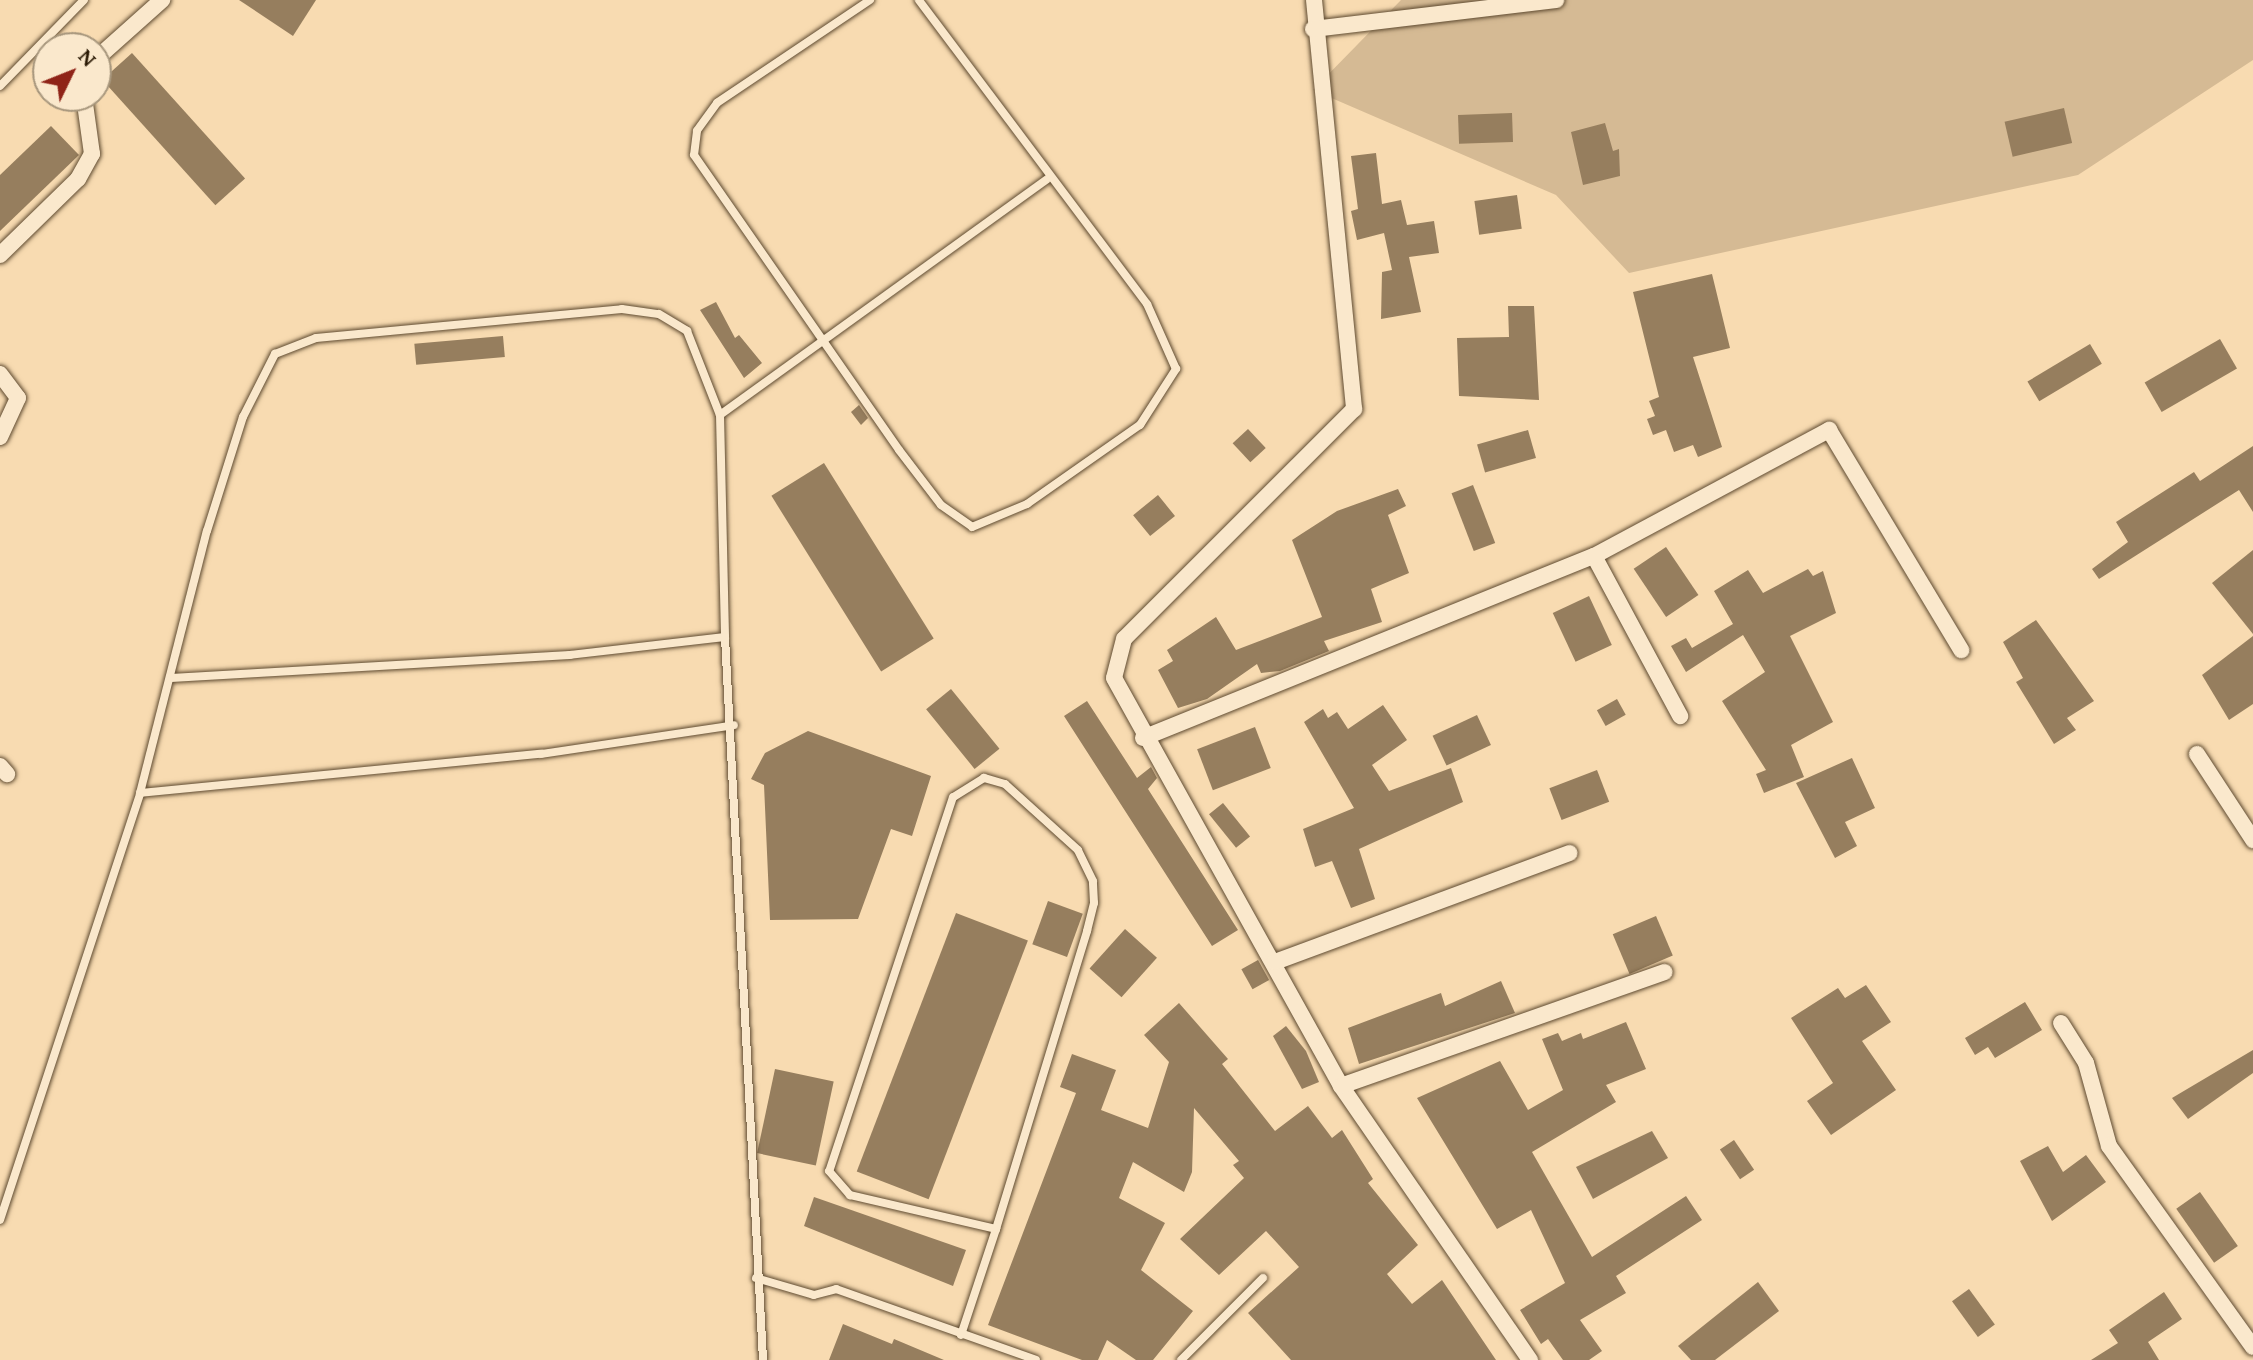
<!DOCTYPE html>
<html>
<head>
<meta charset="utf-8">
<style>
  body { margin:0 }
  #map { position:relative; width:2253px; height:1360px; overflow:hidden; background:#f8dbb1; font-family:"Gentium Book Plus",serif }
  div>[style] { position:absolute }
  .green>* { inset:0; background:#d5ba94 }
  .building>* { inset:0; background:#967e5e; transform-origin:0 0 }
  .roads { filter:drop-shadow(0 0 2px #5e4a30) drop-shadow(0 0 2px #5e4a30) }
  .service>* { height:8px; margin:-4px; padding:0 4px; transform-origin:4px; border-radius:4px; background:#fae8cc }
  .minor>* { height:16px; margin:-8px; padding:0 8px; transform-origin:8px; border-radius:8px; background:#fae8cc }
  span { translate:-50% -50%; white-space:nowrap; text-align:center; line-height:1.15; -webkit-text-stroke:6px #fae8cc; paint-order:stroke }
  .north { position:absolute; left:32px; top:32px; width:80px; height:80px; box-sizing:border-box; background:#fae8cc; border:2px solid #a7967c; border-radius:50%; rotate:47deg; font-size:22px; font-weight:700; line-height:32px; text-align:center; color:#2b1a05 }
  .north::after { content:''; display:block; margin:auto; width:28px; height:36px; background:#8f2418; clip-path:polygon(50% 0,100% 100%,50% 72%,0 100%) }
</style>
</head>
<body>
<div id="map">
  <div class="green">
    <div style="clip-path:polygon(1401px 0,2253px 0,2253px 60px,2078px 175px,1629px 273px,1556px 195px,1313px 90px)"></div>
  </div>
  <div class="building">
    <div style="clip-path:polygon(239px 0,316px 0,293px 36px)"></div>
    <div style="left:132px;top:53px;width:169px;height:40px;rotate:48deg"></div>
    <div style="left:2064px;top:108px;width:36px;height:61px;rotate:77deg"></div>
    <div style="left:1512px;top:113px;width:29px;height:54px;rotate:88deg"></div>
    <div style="clip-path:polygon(1605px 123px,1613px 151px,1619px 149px,1620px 176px,1583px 185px,1571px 132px)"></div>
    <div style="clip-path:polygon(51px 126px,79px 155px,0 231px,0 175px)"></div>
    <div style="clip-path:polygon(1376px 153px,1382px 204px,1401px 200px,1407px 225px,1434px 221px,1439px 253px,1409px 257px,1421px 312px,1381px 319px,1382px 272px,1392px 270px,1384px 233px,1357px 240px,1351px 211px,1358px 209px,1351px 156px)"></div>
    <div style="left:1517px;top:195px;width:34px;height:43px;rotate:82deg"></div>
    <div style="clip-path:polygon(1712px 274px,1730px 348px,1693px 357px,1722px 447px,1698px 457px,1693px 445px,1674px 452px,1666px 430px,1653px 435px,1647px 419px,1655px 416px,1649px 401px,1659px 397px,1633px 292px)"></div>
    <div style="clip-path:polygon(716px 302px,735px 338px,739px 335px,762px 363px,744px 378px,700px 310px)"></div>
    <div style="clip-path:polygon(1508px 306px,1534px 306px,1539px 400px,1459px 396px,1457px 338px,1509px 337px)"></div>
    <div style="left:503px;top:336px;width:21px;height:89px;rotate:85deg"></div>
    <div style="left:2220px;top:339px;width:34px;height:87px;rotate:60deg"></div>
    <div style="left:2090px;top:344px;width:23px;height:73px;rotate:59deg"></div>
    <div style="clip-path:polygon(859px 405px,868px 418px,861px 425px,851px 412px)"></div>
    <div style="left:1248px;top:429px;width:26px;height:21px;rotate:47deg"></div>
    <div style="left:1528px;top:430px;width:29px;height:53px;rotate:74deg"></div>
    <div style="clip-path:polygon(2253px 446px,2253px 512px,2239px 490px,2099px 579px,2092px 569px,2128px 542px,2116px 522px,2194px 472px,2200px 481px)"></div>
    <div style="left:824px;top:463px;width:207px;height:62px;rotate:58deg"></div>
    <div style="left:1473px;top:485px;width:62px;height:23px;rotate:69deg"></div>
    <div style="clip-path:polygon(1398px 489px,1406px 506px,1388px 515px,1409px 573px,1371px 589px,1382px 622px,1324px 641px,1329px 651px,1280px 671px,1261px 673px,1257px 664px,1207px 699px,1178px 708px,1158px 670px,1173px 661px,1167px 650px,1216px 617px,1236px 650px,1322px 617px,1292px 540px,1337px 511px)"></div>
    <div style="left:1158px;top:495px;width:27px;height:32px;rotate:51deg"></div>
    <div style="left:1666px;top:547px;width:58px;height:39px;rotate:56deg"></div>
    <div style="clip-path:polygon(2253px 550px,2253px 634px,2212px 583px)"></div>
    <div style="clip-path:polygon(1808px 569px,1813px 576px,1823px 571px,1836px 613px,1790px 636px,1833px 722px,1791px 745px,1804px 777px,1764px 793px,1756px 774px,1766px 770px,1722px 701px,1765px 672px,1743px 635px,1686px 672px,1671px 646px,1686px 638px,1692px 648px,1733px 624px,1714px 591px,1748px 570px,1763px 593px)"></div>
    <div style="left:1589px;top:596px;width:54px;height:40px;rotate:65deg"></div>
    <div style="clip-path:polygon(2036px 620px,2094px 701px,2067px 718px,2076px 730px,2054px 744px,2016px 682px,2023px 678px,2003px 642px)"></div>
    <div style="clip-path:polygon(2253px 636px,2253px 704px,2229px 720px,2202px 675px)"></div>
    <div style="left:951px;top:689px;width:77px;height:32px;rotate:51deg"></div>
    <div style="left:1617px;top:699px;width:18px;height:23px;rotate:61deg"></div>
    <div style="clip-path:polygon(1087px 701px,1137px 778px,1151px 767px,1157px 778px,1148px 789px,1238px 930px,1212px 946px,1064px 716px)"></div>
    <div style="clip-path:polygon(1383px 705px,1407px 740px,1372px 765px,1389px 791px,1451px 768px,1463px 802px,1359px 849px,1375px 899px,1351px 908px,1332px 861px,1315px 867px,1303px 829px,1354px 808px,1304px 722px,1323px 709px,1328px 718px,1337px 712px,1348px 729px)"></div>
    <div style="left:1477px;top:715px;width:33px;height:49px;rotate:65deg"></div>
    <div style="left:1255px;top:727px;width:44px;height:62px;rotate:69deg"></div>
    <div style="clip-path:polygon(808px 731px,931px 776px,912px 836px,891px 829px,858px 919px,770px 920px,764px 785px,751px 779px,765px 753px)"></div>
    <div style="clip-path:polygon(1852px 758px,1875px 808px,1845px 822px,1857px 846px,1835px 858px,1796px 783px)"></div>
    <div style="left:1597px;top:770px;width:34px;height:51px;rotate:69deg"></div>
    <div style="left:1223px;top:803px;width:43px;height:18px;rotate:51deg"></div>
    <div style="left:1048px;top:901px;width:37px;height:46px;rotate:20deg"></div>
    <div style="left:956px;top:913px;width:77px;height:277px;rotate:21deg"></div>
    <div style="left:1656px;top:916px;width:43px;height:47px;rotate:67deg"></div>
    <div style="left:1125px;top:929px;width:43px;height:53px;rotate:42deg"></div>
    <div style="left:1258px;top:960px;width:23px;height:19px;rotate:61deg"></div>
    <div style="clip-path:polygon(1501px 981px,1515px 1013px,1359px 1064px,1348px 1028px,1441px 993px,1445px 1006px)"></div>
    <div style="clip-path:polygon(1866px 985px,1891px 1022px,1862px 1041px,1896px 1090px,1831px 1135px,1807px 1101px,1833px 1083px,1791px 1018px,1838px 988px,1845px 998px)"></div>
    <div style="clip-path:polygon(2025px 1002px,2042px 1030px,1995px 1058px,1988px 1047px,1975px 1055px,1965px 1038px)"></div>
    <div style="clip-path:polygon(1179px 1003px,1228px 1059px,1222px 1064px,1275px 1131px,1308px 1106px,1332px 1138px,1342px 1130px,1373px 1179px,1368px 1183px,1418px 1245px,1387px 1274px,1412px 1304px,1442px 1280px,1496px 1360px,1291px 1360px,1248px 1313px,1299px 1267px,1266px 1231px,1219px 1275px,1180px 1239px,1244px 1178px,1233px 1165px,1239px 1161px,1194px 1108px,1192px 1172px,1184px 1192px,1133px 1162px,1119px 1198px,1165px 1223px,1141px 1270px,1193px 1311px,1153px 1360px,1136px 1360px,1107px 1340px,1098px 1360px,1082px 1360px,988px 1325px,1076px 1093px,1060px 1087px,1072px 1054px,1116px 1070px,1101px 1110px,1148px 1128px,1169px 1062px,1144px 1035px)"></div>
    <div style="clip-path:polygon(1626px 1022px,1646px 1069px,1606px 1085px,1616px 1102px,1532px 1152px,1592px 1257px,1686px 1196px,1702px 1220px,1616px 1276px,1626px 1293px,1580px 1320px,1602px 1351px,1589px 1360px,1563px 1360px,1548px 1339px,1541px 1344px,1520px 1310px,1565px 1283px,1531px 1210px,1497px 1229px,1417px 1098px,1500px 1061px,1528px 1110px,1563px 1090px,1542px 1039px,1558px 1033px,1562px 1041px,1581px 1033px,1583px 1039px)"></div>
    <div style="clip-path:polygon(1286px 1026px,1306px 1051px,1319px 1082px,1302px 1089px,1273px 1036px)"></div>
    <div style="clip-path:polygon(2253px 1050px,2253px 1073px,2188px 1119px,2172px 1098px)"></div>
    <div style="left:775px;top:1069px;width:60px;height:86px;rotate:12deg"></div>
    <div style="clip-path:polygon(1652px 1131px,1668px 1158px,1593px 1199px,1576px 1167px)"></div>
    <div style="left:1734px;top:1140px;width:36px;height:17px;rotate:56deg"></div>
    <div style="clip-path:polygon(2048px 1146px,2063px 1172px,2086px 1155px,2106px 1182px,2052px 1221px,2020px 1161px)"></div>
    <div style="left:2200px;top:1192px;width:66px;height:29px;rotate:55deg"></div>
    <div style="clip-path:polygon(814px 1197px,966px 1250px,953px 1286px,804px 1226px)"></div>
    <div style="clip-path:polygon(1758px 1282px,1779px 1311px,1715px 1360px,1691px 1360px,1678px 1346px)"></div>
    <div style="left:1969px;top:1289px;width:44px;height:21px;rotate:54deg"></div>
    <div style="clip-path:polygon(2164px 1292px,2182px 1319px,2148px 1342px,2159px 1360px,2091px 1360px,2118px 1343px,2109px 1330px)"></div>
    <div style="clip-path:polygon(843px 1324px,892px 1344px,894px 1339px,944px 1360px,829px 1360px)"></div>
  </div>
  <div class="roads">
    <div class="service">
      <div style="left:870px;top:0;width:184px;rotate:146.1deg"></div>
      <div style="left:717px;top:103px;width:34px;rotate:126deg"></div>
      <div style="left:697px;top:131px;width:24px;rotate:97deg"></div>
      <div style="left:694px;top:155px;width:359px;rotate:55.2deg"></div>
      <div style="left:899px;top:450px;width:69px;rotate:52.6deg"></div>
      <div style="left:941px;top:505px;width:38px;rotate:35deg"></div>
      <div style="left:972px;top:527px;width:60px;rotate:-22.7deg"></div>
      <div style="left:1027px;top:504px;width:138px;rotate:-35deg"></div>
      <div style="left:1140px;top:425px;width:67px;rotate:-57.3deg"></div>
      <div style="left:1176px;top:369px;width:71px;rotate:-114deg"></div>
      <div style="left:1147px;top:304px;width:380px;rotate:-126.9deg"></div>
      <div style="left:0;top:86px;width:120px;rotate:-45.7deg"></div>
      <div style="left:720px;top:415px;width:403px;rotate:-35.8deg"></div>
      <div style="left:725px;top:637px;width:724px;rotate:86.99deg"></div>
      <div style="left:140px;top:793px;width:403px;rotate:-5.6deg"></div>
      <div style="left:541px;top:754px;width:195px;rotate:-8.5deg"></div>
      <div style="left:0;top:1220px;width:449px;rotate:-71.8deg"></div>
      <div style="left:140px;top:793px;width:270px;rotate:-75.7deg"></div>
      <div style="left:207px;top:531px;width:120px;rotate:-72.5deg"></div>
      <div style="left:243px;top:417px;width:71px;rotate:-63.1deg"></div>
      <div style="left:275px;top:354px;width:44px;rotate:-21.3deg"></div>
      <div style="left:316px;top:338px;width:307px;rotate:-5.4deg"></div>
      <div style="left:622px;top:309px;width:37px;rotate:8deg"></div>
      <div style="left:659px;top:314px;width:33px;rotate:31deg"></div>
      <div style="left:687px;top:331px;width:90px;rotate:68.6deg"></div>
      <div style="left:720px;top:415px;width:222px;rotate:88.7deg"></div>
      <div style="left:725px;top:637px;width:156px;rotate:173.4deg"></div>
      <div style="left:570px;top:655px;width:400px;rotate:176.7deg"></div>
      <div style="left:756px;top:1278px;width:60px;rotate:16.3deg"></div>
      <div style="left:814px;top:1295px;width:23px;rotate:-15deg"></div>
      <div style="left:836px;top:1289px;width:212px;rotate:19.5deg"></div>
      <div style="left:961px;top:1335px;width:112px;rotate:-71.7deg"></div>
      <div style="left:996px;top:1229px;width:312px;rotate:-73deg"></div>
      <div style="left:1087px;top:931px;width:29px;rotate:-76deg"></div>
      <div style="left:1094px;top:903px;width:22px;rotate:-93deg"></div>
      <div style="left:1093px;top:881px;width:34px;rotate:-116deg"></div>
      <div style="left:1078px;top:850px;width:98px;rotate:-137.9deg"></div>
      <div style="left:1005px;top:784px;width:22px;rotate:-164deg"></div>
      <div style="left:984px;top:778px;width:36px;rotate:148deg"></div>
      <div style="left:953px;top:797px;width:394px;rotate:108.3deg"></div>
      <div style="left:829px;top:1171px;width:32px;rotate:49deg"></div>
      <div style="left:850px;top:1195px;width:150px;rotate:13.1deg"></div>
      <div style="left:1181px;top:1360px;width:116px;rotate:-45deg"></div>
    </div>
    <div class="minor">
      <div style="left:1314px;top:0;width:411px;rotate:84.4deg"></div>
      <div style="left:1354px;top:409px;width:325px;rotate:135deg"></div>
      <div style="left:1124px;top:639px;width:40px;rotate:104.4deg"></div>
      <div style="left:1114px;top:678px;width:467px;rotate:60.9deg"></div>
      <div style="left:1341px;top:1086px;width:333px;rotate:55.4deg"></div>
      <div style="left:1313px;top:29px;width:245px;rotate:-6.8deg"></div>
      <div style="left:96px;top:59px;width:89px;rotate:-41.8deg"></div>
      <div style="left:0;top:255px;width:109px;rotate:-44.3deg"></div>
      <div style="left:78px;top:179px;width:29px;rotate:-61deg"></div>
      <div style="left:92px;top:154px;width:59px;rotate:-97.9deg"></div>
      <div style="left:0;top:374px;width:30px;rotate:53deg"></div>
      <div style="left:18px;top:398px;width:43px;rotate:114.8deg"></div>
      <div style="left:1594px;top:556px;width:182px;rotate:61.7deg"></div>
      <div style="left:1143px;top:738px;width:486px;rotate:-22deg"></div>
      <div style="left:1594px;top:556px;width:267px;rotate:-28.2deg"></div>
      <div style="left:1829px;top:430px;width:257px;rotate:59deg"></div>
      <div style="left:2197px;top:754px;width:103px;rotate:56.9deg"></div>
      <div style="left:0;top:766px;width:11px;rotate:49deg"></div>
      <div style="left:1275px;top:962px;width:314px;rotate:-20.3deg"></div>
      <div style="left:2061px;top:1023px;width:47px;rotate:58deg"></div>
      <div style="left:2086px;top:1063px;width:86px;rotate:74.5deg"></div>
      <div style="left:2109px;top:1146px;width:247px;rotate:54.4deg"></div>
      <div style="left:1341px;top:1086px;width:343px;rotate:-19.4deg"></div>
    </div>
  </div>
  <div class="north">N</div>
</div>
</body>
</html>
